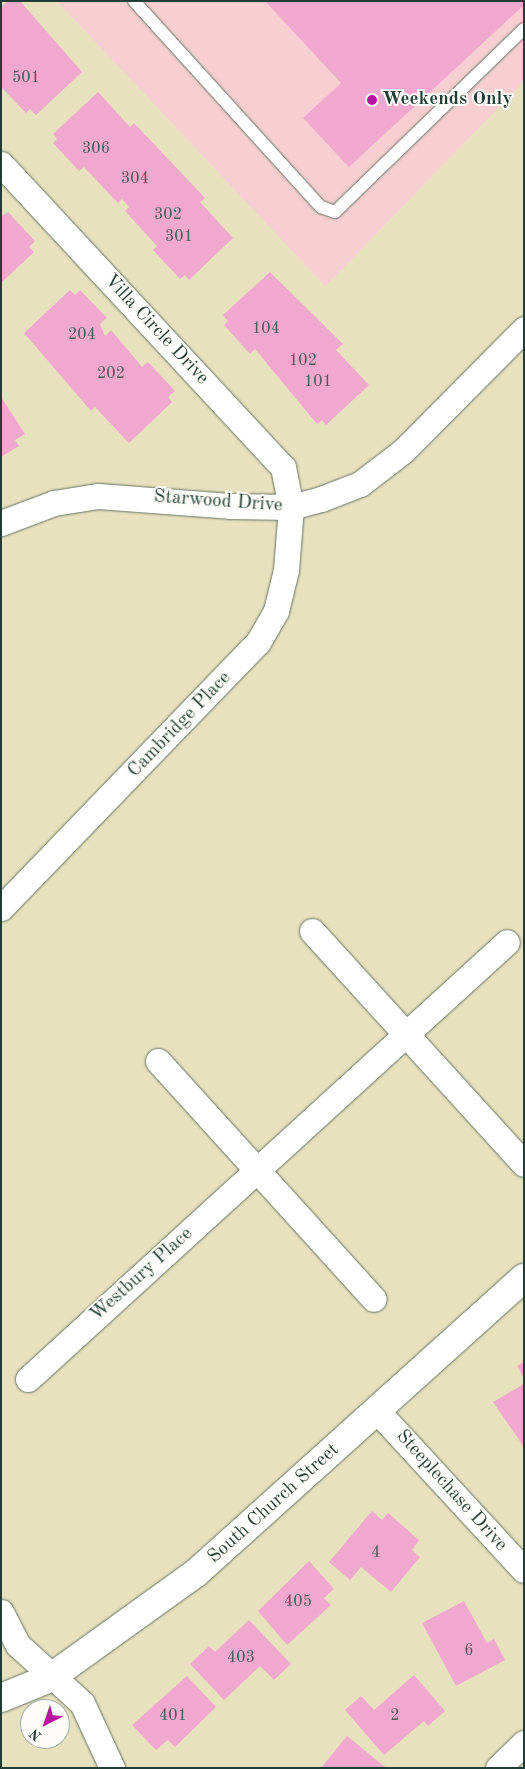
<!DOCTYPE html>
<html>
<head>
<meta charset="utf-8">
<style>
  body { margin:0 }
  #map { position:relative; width:525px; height:1769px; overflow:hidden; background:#e8e1be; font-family:"Old Standard TT",serif }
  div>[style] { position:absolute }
  .built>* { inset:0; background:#f7cfd3 }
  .building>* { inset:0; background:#f0a8ce }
  .roads { filter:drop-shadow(0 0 1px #657664) drop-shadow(0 0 1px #657664) }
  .service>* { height:12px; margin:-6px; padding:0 6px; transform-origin:6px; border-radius:6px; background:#fff }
  .minor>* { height:25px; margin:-12.5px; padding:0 12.5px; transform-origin:12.5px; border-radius:12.5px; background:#fff }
  .tertiary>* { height:28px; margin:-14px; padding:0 14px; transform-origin:14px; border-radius:14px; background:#fff }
  .dots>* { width:14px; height:14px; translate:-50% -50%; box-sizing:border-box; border:2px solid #fdfcf7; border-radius:50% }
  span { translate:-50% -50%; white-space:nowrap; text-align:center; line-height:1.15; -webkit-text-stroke:4px #fdfcf7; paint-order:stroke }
  .number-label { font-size:16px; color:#53585a }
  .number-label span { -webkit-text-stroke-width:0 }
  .poi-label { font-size:19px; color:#1f3d34; font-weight:700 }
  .left { translate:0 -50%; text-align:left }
  .street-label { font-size:19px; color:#1f3d34 }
  .frame { position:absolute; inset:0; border:2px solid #1f3d34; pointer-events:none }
  .north { position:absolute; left:20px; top:1699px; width:50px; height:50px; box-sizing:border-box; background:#fdfcf7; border:1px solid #a4b0a9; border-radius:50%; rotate:221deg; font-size:14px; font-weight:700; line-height:20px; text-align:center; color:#1f3d34 }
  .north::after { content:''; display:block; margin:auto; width:18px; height:22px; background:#b5179e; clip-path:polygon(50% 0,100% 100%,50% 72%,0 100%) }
</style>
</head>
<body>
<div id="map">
  <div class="built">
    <div style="clip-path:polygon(57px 1px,524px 1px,524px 82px,325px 286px)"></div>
  </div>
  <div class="building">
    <div style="clip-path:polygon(8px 1px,20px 1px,82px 72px,36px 115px,30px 109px,26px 113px,1px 87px,1px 7px)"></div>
    <div style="clip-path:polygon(265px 1px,524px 1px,524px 5px,349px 167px,303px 118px,341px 83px)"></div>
    <div style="clip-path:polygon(98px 92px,130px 127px,134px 123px,205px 198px,200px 202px,233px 238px,189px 280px,185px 275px,180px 279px,153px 250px,157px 246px,125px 211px,129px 207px,122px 199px,118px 203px,84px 167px,79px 171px,53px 143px,57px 139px,53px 134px)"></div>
    <div style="clip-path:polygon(8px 212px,35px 241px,29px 247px,34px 252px,1px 283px,1px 216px)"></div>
    <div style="clip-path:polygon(270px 272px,343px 344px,336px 350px,369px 385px,326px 425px,322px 420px,317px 424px,255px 349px,250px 354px,224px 325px,228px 321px,223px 315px)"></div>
    <div style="clip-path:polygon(70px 290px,75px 295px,80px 290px,107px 318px,100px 324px,105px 336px,111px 330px,142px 367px,148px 362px,175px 391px,168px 397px,172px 402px,129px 443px,95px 407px,91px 411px,24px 333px)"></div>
    <div style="clip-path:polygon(1px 397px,25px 434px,15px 440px,19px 446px,1px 457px)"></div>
    <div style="clip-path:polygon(524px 1362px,524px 1378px,517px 1366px)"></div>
    <div style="clip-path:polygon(524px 1384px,524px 1447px,493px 1402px)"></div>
    <div style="clip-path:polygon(372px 1511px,382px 1520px,388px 1513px,419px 1540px,412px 1550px,420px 1557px,391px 1592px,361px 1567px,350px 1580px,329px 1562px)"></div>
    <div style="clip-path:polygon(309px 1561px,334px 1589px,324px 1598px,331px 1605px,287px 1645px,258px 1611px)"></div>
    <div style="clip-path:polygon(464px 1601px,487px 1643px,494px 1639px,505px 1660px,456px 1686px,422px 1623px)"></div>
    <div style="clip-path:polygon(249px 1620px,291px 1664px,274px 1680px,260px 1666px,224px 1700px,190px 1664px,209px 1646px,215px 1652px)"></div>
    <div style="clip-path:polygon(414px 1675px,445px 1711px,428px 1726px,424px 1721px,384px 1755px,345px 1710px,361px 1696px,374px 1710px)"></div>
    <div style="clip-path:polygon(187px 1676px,216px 1707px,175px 1747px,168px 1740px,156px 1750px,132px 1725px)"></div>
    <div style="clip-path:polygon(347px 1736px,385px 1767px,384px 1768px,321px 1768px)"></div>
  </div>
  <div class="roads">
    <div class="service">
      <div style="left:134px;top:1px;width:278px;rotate:47.8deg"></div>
      <div style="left:321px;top:207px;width:15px;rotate:20deg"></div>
      <div style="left:335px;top:212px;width:263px;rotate:-44.1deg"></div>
    </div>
    <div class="minor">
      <div style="left:1px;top:164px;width:414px;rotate:47.1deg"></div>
      <div style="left:283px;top:467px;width:41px;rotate:78.7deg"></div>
      <div style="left:291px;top:507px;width:63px;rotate:94.5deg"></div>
      <div style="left:286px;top:570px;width:42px;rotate:103.7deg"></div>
      <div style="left:276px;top:611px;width:36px;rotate:120deg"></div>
      <div style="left:258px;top:642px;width:370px;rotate:134deg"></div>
      <div style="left:1px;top:523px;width:57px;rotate:-20.7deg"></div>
      <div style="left:54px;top:503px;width:45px;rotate:-9deg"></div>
      <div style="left:98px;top:496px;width:132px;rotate:4.3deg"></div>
      <div style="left:230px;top:506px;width:61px;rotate:0.9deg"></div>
      <div style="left:291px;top:507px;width:31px;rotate:-15deg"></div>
      <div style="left:321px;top:499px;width:42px;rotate:-21deg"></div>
      <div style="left:360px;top:484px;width:54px;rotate:-37.5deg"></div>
      <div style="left:403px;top:451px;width:172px;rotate:-45.2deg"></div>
      <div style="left:312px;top:931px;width:315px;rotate:47.7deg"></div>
      <div style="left:158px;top:1061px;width:321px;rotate:47.8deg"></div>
      <div style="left:28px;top:1379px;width:648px;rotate:-42.37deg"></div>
      <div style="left:378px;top:1412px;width:215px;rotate:47.3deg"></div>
      <div style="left:1px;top:1612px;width:37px;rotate:63deg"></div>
      <div style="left:18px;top:1645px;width:86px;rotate:42.2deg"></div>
      <div style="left:82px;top:1703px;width:72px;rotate:65.2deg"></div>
      <div style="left:498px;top:1768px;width:36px;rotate:-44deg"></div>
    </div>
    <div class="tertiary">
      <div style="left:1px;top:1698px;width:53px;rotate:-22.2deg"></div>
      <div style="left:50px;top:1678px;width:180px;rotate:-35.7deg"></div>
      <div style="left:196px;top:1573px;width:441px;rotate:-42deg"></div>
    </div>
  </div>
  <div class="dots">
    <div style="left:372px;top:100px;background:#b5179e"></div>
  </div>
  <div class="number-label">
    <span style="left:26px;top:78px">501</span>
    <span style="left:96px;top:149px">306</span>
    <span style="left:135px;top:179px">304</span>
    <span style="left:168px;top:215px">302</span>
    <span style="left:179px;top:237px">301</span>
    <span style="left:266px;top:329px">104</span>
    <span style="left:82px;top:335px">204</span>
    <span style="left:303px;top:361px">102</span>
    <span style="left:111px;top:374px">202</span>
    <span style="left:318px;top:382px">101</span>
    <span style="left:376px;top:1553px">4</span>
    <span style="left:298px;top:1602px">405</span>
    <span style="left:469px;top:1651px">6</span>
    <span style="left:241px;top:1658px">403</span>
    <span style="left:173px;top:1716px">401</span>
    <span style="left:395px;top:1716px">2</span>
  </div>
  <div class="poi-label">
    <span class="left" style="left:382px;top:100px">Weekends Only</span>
  </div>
  <div class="street-label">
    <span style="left:156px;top:330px;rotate:47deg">Villa Circle Drive</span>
    <span style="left:218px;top:502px;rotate:4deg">Starwood Drive</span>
    <span style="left:180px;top:725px;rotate:-46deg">Cambridge Place</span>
    <span style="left:142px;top:1275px;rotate:-42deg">Westbury Place</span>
    <span style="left:451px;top:1491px;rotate:48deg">Steeplechase Drive</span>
    <span style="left:274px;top:1504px;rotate:-42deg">South Church Street</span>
  </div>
  <div class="frame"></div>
  <div class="north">N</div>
</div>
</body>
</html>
